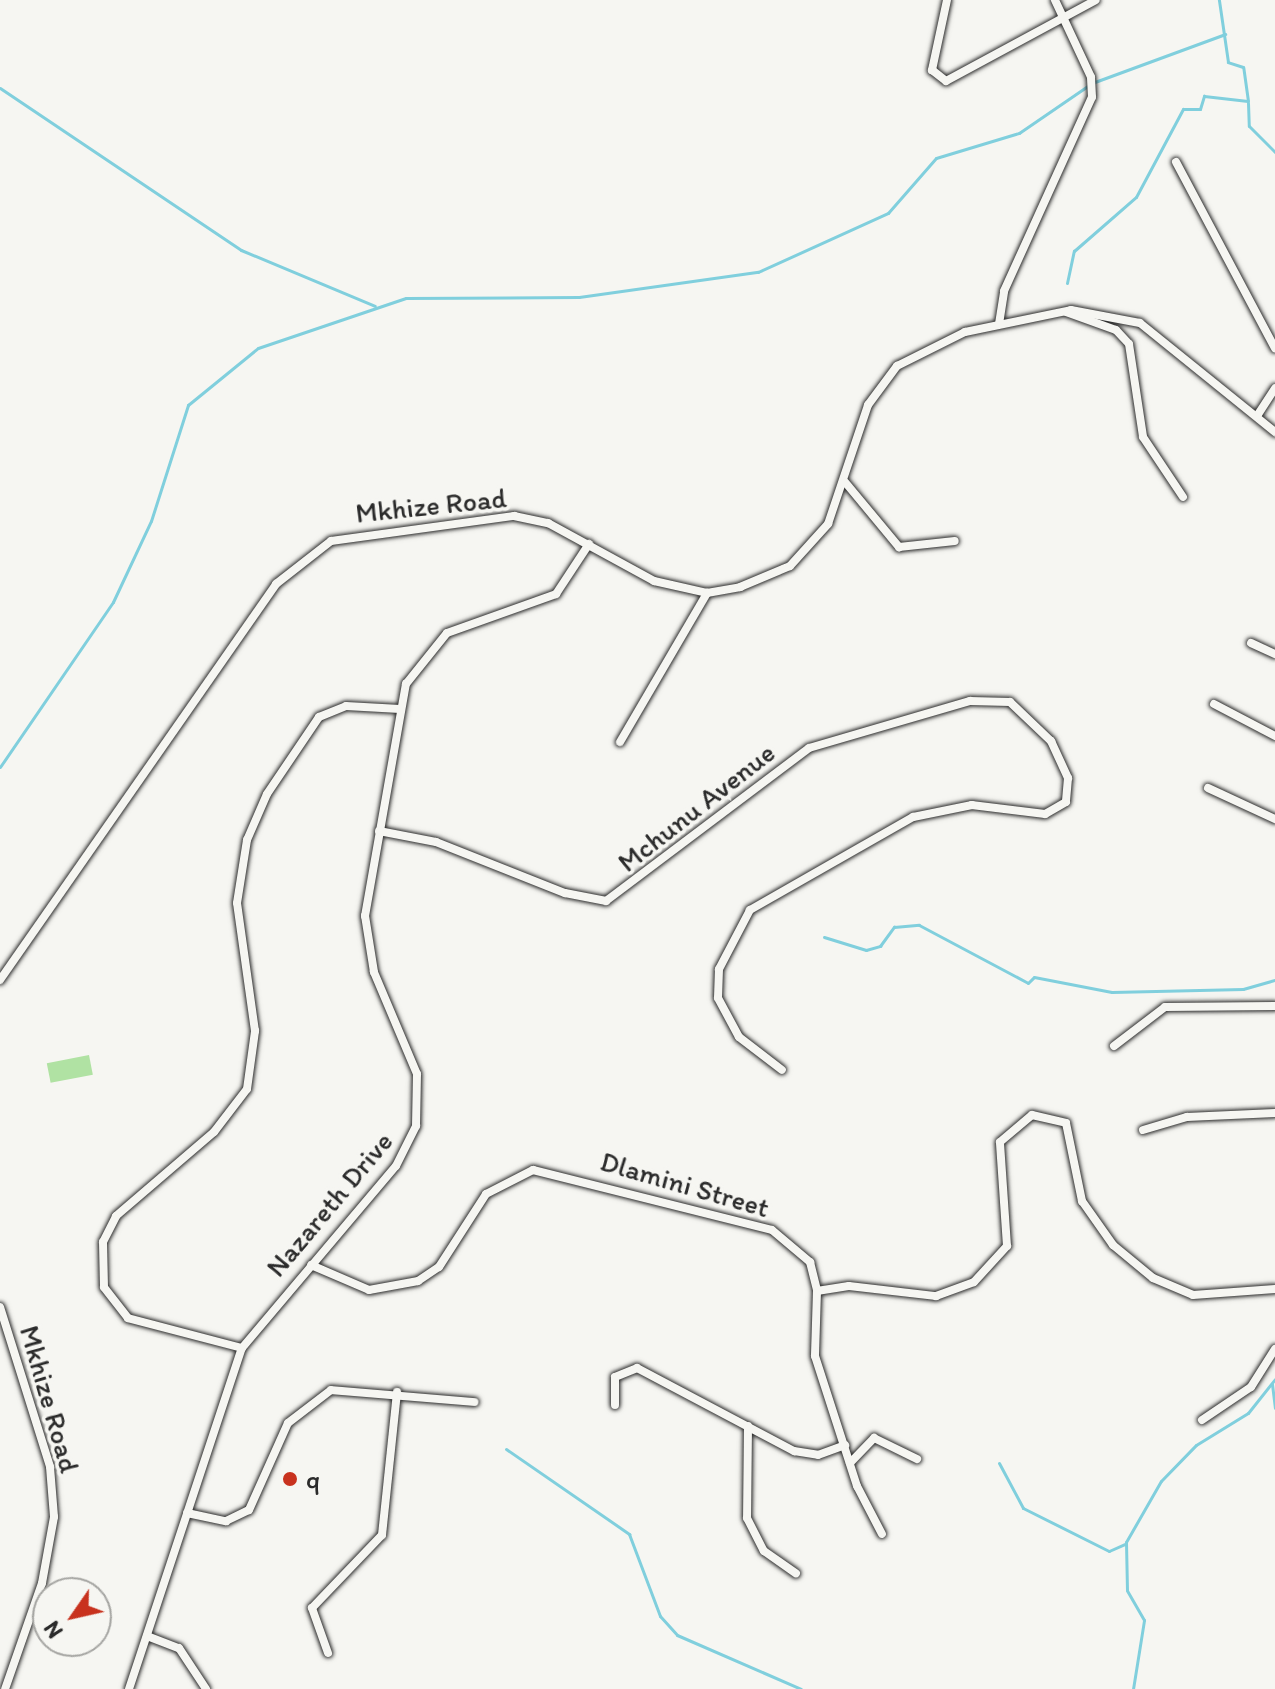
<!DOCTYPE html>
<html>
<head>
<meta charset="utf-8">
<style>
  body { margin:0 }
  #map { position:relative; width:1275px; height:1689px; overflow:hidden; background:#f6f6f2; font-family:Itim,sans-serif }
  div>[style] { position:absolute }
  .green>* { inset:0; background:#b0e2a3; transform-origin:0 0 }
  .stream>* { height:3px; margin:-1.5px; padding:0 1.5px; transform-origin:1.5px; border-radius:1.5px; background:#80cfdd }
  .roads { filter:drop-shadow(0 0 2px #2b2b2b) drop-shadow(0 0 2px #2b2b2b) }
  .street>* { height:8px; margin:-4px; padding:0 4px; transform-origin:4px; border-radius:4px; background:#f6f6f2 }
  .dots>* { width:22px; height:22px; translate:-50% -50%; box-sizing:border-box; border:4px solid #f6f6f2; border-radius:50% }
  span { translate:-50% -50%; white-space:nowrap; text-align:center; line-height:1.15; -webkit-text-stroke:7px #f6f6f2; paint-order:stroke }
  .street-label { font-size:28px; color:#2b2b2b }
  .poi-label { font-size:28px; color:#2b2b2b }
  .left { translate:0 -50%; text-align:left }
  .north { position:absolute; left:32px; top:1577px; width:80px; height:80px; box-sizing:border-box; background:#f6f6f2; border:2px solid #a5a5a2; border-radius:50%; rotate:236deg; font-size:22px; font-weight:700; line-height:32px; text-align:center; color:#2b2b2b }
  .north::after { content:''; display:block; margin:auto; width:28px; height:36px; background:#c8321e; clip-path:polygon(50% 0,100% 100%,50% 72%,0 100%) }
</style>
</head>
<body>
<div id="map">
  <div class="green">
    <div style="left:89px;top:1055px;width:20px;height:43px;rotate:79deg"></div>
  </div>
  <div class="stream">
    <div style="left:0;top:88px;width:290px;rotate:33.9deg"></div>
    <div style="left:241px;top:250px;width:145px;rotate:22.7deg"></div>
    <div style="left:1248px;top:103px;width:23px;rotate:88deg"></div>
    <div style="left:1249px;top:126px;width:37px;rotate:45deg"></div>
    <div style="left:1067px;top:283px;width:33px;rotate:-78deg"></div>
    <div style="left:1074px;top:251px;width:82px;rotate:-41.1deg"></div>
    <div style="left:1136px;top:197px;width:100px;rotate:-61.9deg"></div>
    <div style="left:1183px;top:109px;width:17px"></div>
    <div style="left:1200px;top:109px;width:14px;rotate:-73deg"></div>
    <div style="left:1204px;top:96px;width:44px;rotate:6.5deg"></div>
    <div style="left:1248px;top:101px;width:34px;rotate:-98deg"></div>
    <div style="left:1243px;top:67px;width:16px;rotate:-162deg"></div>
    <div style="left:1228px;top:62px;width:63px;rotate:-98.3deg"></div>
    <div style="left:0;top:767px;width:200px;rotate:-55.6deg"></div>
    <div style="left:113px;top:602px;width:89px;rotate:-64.9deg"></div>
    <div style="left:151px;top:521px;width:122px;rotate:-72.3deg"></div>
    <div style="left:188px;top:405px;width:90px;rotate:-39.2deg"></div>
    <div style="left:258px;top:348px;width:156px;rotate:-18.7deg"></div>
    <div style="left:406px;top:298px;width:173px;rotate:-0.3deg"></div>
    <div style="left:579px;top:297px;width:181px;rotate:-8deg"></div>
    <div style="left:758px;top:272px;width:143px;rotate:-24.4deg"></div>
    <div style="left:888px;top:213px;width:73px;rotate:-48.9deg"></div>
    <div style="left:936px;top:158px;width:87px;rotate:-16.8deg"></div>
    <div style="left:1019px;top:133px;width:88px;rotate:-34.4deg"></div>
    <div style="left:1092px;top:83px;width:142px;rotate:-20.2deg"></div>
    <div style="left:824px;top:937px;width:44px;rotate:17.2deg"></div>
    <div style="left:866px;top:950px;width:15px;rotate:-16deg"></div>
    <div style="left:880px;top:946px;width:24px;rotate:-54deg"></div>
    <div style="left:894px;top:927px;width:25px;rotate:-5deg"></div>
    <div style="left:919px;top:925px;width:123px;rotate:28deg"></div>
    <div style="left:1028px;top:983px;width:8px;rotate:-45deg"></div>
    <div style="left:1034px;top:977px;width:79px;rotate:10.9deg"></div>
    <div style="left:1112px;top:992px;width:131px;rotate:-1.3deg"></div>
    <div style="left:1243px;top:989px;width:33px;rotate:-16deg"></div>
    <div style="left:1272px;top:1384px;width:24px;rotate:83deg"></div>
    <div style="left:506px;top:1449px;width:150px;rotate:34.6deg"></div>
    <div style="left:629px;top:1534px;width:88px;rotate:69.3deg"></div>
    <div style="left:660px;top:1616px;width:25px;rotate:48deg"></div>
    <div style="left:677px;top:1635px;width:135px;rotate:23.5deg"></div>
    <div style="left:999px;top:1463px;width:51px;rotate:61.9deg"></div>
    <div style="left:1023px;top:1508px;width:96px;rotate:26.6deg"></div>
    <div style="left:1109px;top:1551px;width:17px;rotate:-24deg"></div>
    <div style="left:1133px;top:1689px;width:70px;rotate:-80.9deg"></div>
    <div style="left:1144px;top:1620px;width:34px;rotate:-120deg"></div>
    <div style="left:1127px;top:1590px;width:48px;rotate:-91.2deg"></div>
    <div style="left:1126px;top:1542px;width:70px;rotate:-60.2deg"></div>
    <div style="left:1161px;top:1481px;width:50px;rotate:-45.8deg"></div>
    <div style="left:1196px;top:1445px;width:61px;rotate:-31.6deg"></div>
    <div style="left:1248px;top:1413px;width:43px;rotate:-51.5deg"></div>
  </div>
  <div class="roads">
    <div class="street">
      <div style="left:947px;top:0;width:72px;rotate:102.1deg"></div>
      <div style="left:932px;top:70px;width:18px;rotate:38deg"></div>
      <div style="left:946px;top:81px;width:170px;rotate:-28.4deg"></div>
      <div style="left:1176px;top:162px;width:211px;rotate:62deg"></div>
      <div style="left:1066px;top:312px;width:53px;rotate:19.8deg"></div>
      <div style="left:1116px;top:330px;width:19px;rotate:47deg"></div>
      <div style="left:1129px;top:344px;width:94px;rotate:81.4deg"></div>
      <div style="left:1143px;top:437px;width:72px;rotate:56.3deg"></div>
      <div style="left:999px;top:324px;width:33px;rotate:-81deg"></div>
      <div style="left:1004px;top:291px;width:213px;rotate:-65.6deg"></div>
      <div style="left:1092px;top:97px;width:20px;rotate:-93deg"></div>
      <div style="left:1091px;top:77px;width:85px;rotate:-115.1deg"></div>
      <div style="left:1257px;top:416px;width:33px;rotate:-57deg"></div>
      <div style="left:845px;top:482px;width:85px;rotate:50.3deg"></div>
      <div style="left:899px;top:547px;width:56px;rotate:-6.1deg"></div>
      <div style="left:1251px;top:643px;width:26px;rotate:25deg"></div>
      <div style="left:1214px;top:704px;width:69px;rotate:27.7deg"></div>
      <div style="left:620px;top:742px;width:173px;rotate:-59.7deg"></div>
      <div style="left:1208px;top:788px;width:74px;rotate:24.8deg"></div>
      <div style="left:379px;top:831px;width:58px;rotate:10.9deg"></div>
      <div style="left:436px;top:842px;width:139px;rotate:21.6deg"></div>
      <div style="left:565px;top:893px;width:42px;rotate:11deg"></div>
      <div style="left:606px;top:901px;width:254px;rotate:-37deg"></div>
      <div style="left:809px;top:748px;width:168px;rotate:-16.3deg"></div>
      <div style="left:970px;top:701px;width:40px;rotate:1.4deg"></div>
      <div style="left:1010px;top:702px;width:57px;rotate:43.6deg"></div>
      <div style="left:1051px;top:741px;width:41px;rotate:65.3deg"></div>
      <div style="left:1068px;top:778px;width:24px;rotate:95deg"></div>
      <div style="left:1066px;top:802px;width:24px;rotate:150deg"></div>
      <div style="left:1045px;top:814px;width:74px;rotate:-173deg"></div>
      <div style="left:972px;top:805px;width:60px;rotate:168.5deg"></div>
      <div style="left:913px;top:817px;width:188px;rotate:150.3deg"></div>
      <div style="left:750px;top:910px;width:67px;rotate:117.7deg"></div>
      <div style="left:719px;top:969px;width:29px;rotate:92deg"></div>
      <div style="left:718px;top:998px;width:44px;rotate:61.7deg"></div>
      <div style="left:739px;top:1037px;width:54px;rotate:37.5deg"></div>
      <div style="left:0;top:980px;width:483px;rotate:-55.1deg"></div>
      <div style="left:276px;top:584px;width:70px;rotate:-38deg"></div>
      <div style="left:331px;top:541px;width:185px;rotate:-7.8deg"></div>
      <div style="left:514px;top:516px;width:35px;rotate:12deg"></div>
      <div style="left:548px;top:523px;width:121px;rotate:28.7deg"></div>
      <div style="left:654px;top:581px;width:54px;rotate:12.8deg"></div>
      <div style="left:707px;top:593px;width:34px;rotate:-10deg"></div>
      <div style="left:740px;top:587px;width:54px;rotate:-22.8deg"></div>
      <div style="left:790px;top:566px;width:57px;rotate:-47.9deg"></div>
      <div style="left:828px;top:524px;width:126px;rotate:-71.4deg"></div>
      <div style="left:868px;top:405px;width:49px;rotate:-53.4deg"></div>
      <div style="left:897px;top:366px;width:76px;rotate:-26.6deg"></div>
      <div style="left:965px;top:332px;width:108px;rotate:-11.7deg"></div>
      <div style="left:1071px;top:310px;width:70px;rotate:10.7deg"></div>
      <div style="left:1140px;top:323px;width:174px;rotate:38.9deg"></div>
      <div style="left:1114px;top:1046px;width:64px;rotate:-37.4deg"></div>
      <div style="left:1165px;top:1007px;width:110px;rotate:-0.5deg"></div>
      <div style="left:1143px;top:1130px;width:46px;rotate:-16.5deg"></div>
      <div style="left:1187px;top:1117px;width:88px;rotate:-2.6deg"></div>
      <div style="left:311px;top:1265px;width:63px;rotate:23.3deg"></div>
      <div style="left:369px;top:1290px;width:50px;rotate:-10.4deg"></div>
      <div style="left:418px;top:1281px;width:25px;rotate:-34deg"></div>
      <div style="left:439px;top:1267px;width:87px;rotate:-57.2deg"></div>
      <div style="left:486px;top:1194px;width:53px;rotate:-27.1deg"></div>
      <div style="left:533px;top:1170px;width:246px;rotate:14.1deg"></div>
      <div style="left:772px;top:1230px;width:50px;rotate:40.1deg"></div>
      <div style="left:810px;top:1262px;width:30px;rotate:76deg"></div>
      <div style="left:817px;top:1291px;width:65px;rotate:91.8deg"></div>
      <div style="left:815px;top:1356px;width:137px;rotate:72.1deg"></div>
      <div style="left:857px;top:1486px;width:54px;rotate:62.5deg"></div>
      <div style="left:817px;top:1291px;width:32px;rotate:-9deg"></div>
      <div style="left:849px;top:1286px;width:88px;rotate:6.6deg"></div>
      <div style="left:936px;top:1296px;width:40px;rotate:-20.2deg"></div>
      <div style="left:974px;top:1282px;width:49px;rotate:-47.5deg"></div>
      <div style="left:1007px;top:1246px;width:104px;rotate:-93.9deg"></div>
      <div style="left:1000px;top:1142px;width:42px;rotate:-40.2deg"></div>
      <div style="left:1032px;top:1115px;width:35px;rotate:13deg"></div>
      <div style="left:1066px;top:1123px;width:80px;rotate:78.4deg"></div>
      <div style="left:1082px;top:1201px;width:54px;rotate:54.8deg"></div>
      <div style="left:1113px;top:1245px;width:52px;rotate:39.5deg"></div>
      <div style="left:1153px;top:1278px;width:43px;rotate:23deg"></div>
      <div style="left:1193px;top:1295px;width:82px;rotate:-4.2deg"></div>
      <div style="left:0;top:1307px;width:168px;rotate:72.6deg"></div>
      <div style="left:50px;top:1467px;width:50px;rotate:85.4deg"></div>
      <div style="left:54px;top:1517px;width:67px;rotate:100.3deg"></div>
      <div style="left:42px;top:1583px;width:112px;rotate:109.2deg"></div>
      <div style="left:242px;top:1348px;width:118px;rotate:-165.3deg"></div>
      <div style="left:128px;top:1318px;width:39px;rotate:-128deg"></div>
      <div style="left:104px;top:1287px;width:45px;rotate:-91.3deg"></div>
      <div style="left:103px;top:1242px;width:29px;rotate:-63deg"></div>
      <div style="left:116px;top:1216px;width:129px;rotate:-40.6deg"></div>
      <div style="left:214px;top:1132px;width:54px;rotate:-52.5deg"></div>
      <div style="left:247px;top:1089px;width:59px;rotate:-82.1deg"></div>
      <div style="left:255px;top:1031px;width:129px;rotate:-98deg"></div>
      <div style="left:237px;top:903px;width:64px;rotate:-81deg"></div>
      <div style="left:247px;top:840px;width:50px;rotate:-66.5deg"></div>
      <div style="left:267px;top:794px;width:93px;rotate:-56deg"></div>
      <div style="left:319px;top:717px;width:29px;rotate:-22deg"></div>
      <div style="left:346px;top:706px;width:54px;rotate:3.2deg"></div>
      <div style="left:615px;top:1405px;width:28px;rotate:-90deg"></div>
      <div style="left:615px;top:1377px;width:24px;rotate:-22deg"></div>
      <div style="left:637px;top:1368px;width:178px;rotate:27.9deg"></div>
      <div style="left:794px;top:1451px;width:24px;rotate:9deg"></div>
      <div style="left:818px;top:1455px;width:29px;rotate:-20deg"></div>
      <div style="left:1202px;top:1420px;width:59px;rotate:-34deg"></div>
      <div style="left:1251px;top:1387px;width:45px;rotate:-57.7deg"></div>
      <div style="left:748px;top:1426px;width:92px;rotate:90.6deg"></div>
      <div style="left:747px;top:1518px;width:37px;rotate:63deg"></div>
      <div style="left:764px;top:1551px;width:39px;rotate:35deg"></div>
      <div style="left:850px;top:1463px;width:35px;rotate:-46deg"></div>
      <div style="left:874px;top:1438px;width:48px;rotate:26deg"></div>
      <div style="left:187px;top:1513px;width:40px;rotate:12deg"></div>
      <div style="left:226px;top:1521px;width:25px;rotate:-26deg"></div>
      <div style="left:249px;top:1510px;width:95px;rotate:-65.9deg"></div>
      <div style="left:288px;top:1423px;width:54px;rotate:-37.5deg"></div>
      <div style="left:331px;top:1390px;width:144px;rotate:4.8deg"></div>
      <div style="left:147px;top:1636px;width:34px;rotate:21deg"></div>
      <div style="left:179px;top:1648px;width:49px;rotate:56.6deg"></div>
      <div style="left:328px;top:1653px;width:48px;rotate:-109.6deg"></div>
      <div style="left:312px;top:1608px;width:101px;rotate:-46.2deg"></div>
      <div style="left:382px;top:1535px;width:144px;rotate:-84deg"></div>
      <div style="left:129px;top:1689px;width:359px;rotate:-71.7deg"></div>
      <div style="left:242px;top:1348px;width:238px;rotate:-49.8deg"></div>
      <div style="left:396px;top:1166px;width:45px;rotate:-63.4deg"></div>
      <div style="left:416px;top:1126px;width:52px;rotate:-88.9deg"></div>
      <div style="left:417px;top:1074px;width:111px;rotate:-112.9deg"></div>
      <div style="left:374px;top:972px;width:57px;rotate:-99.1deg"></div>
      <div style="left:365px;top:916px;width:236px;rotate:-80deg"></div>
      <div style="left:406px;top:684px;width:65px;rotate:-51.2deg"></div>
      <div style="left:447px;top:633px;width:116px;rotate:-19.7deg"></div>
      <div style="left:556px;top:594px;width:60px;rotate:-56.6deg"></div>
    </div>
  </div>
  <div class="dots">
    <div style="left:290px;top:1479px;background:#c8321e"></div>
  </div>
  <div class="street-label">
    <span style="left:431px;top:505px;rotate:-6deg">Mkhize Road</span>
    <span style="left:696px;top:807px;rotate:-38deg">Mchunu Avenue</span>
    <span style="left:685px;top:1184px;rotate:16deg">Dlamini Street</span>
    <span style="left:329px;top:1204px;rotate:-50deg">Nazareth Drive</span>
    <span style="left:50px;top:1399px;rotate:74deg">Mkhize Road</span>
  </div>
  <div class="poi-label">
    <span class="left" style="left:306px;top:1479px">q</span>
  </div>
  <div class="north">N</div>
</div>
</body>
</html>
